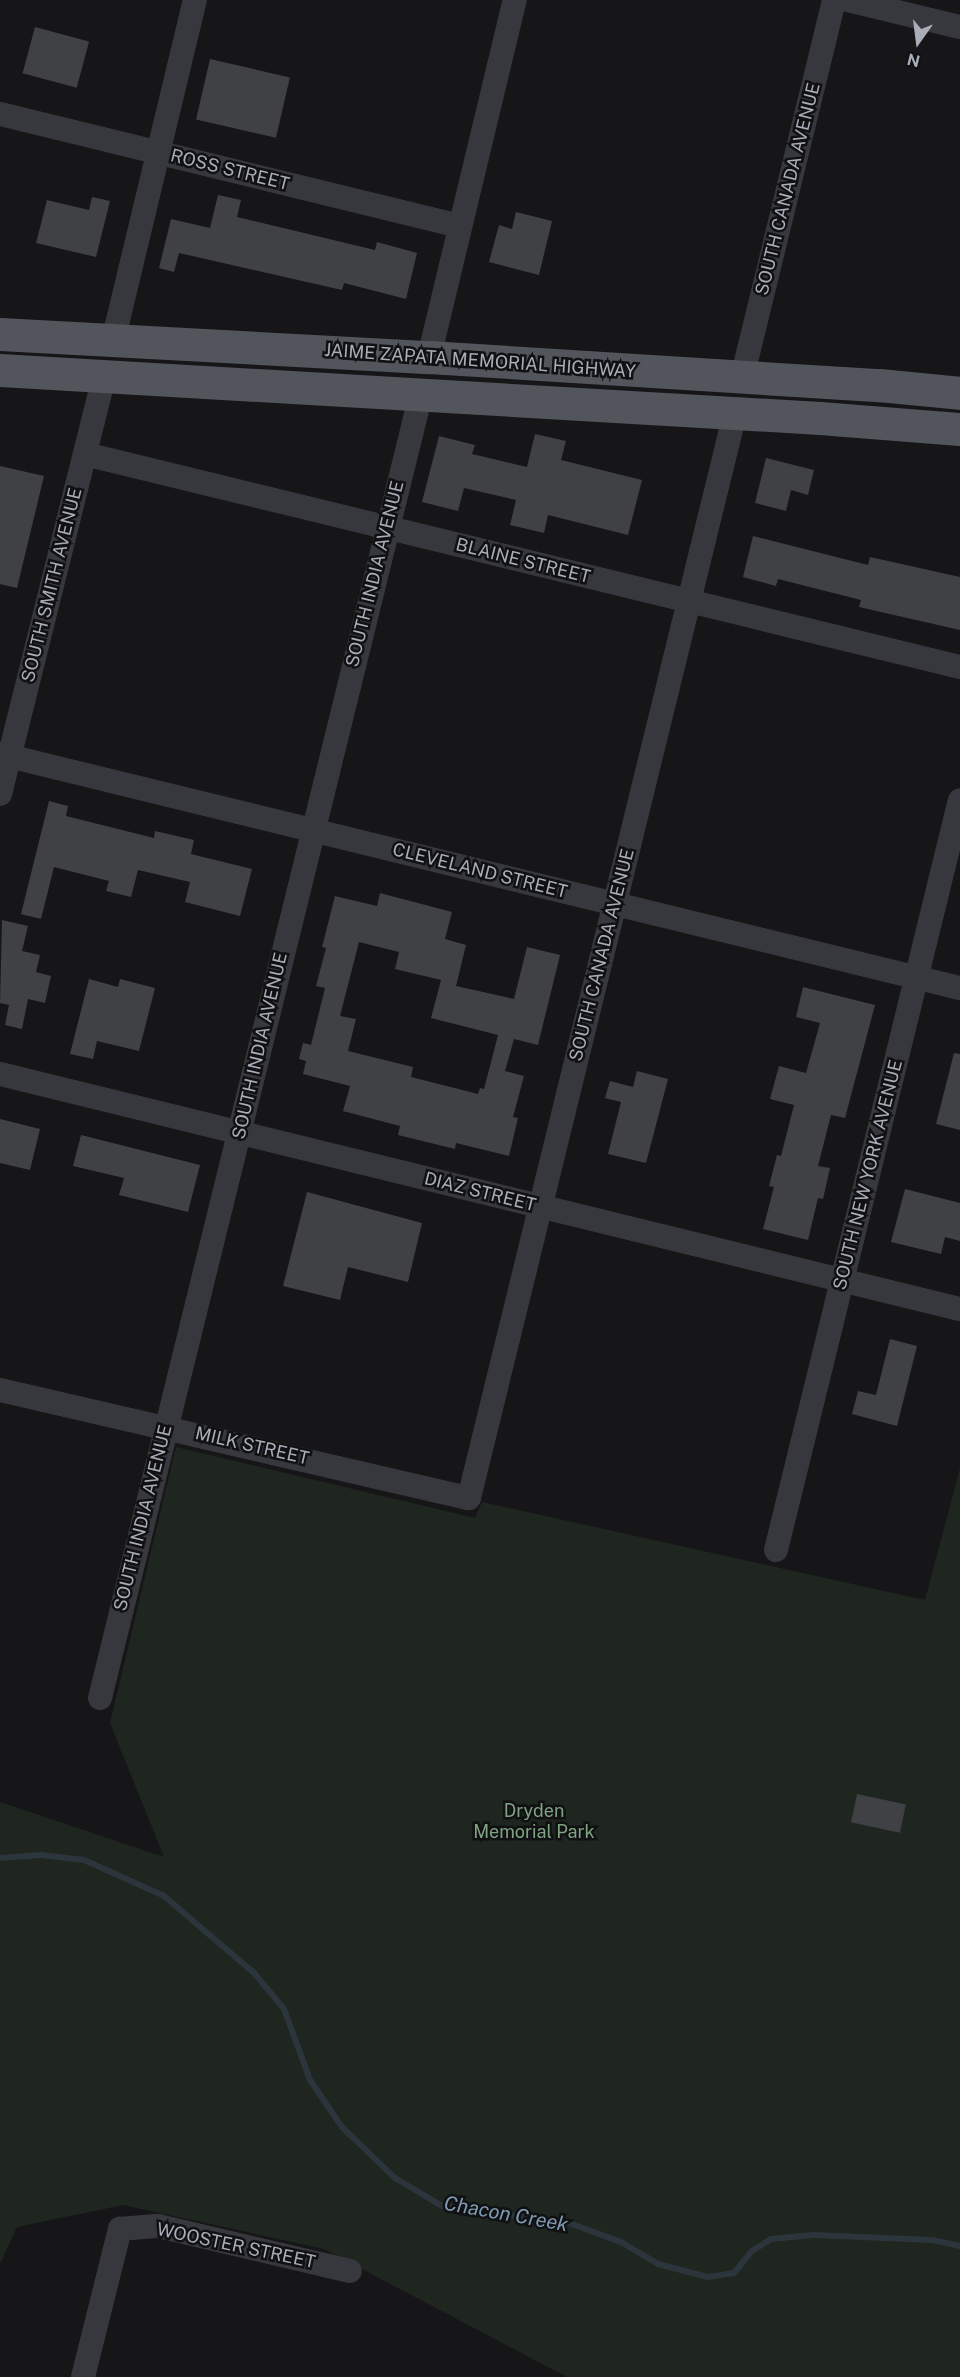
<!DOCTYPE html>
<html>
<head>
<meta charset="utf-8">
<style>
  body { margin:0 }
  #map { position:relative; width:960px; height:2377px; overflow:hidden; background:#161618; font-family:"Public Sans",sans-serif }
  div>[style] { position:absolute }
  .green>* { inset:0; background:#1e261f }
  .stream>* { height:6px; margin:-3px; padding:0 3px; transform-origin:3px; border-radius:3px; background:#2c353c }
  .building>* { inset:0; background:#404145; transform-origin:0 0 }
  .street>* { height:24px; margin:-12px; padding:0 12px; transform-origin:12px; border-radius:12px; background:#37383d }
  .primary>* { height:33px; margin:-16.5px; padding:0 16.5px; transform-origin:16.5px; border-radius:16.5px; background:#53555c }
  span { translate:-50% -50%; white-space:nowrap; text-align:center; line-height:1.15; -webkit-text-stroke:5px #111113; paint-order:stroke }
  .street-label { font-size:18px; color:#a8adb8 }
  .park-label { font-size:18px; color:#7fa381 }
  .water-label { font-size:20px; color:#7f9bb3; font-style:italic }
  .north { position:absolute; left:888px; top:12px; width:60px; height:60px; -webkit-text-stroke:4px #111113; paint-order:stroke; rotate:194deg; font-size:16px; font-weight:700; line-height:24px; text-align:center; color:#a8adb8 }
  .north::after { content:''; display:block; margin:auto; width:21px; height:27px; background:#a8adb8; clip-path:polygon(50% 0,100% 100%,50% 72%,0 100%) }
</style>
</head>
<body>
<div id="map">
  <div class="green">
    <div style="clip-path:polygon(176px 1447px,475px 1518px,482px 1502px,925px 1600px,960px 1468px,960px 2377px,567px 2377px,324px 2249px,123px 2205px,17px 2227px,0 2264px,0 1802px,164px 1857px,110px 1723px)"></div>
  </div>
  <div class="stream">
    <div style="left:0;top:1858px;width:41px;rotate:-4.2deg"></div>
    <div style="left:41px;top:1855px;width:43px;rotate:6.6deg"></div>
    <div style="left:84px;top:1860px;width:88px;rotate:24.2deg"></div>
    <div style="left:164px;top:1896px;width:118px;rotate:40.5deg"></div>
    <div style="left:254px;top:1973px;width:47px;rotate:50.2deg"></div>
    <div style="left:284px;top:2009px;width:76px;rotate:69.9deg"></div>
    <div style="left:310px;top:2080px;width:57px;rotate:55.8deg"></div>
    <div style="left:342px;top:2127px;width:74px;rotate:43.9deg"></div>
    <div style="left:395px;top:2178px;width:55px;rotate:30.8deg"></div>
    <div style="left:442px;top:2206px;width:128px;rotate:7.6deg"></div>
    <div style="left:569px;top:2223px;width:55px;rotate:20.1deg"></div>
    <div style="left:621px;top:2242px;width:43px;rotate:30.7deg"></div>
    <div style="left:658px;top:2264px;width:52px;rotate:14.6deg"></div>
    <div style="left:708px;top:2277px;width:26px;rotate:-9deg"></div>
    <div style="left:734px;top:2273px;width:28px;rotate:-51deg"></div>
    <div style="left:752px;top:2251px;width:22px;rotate:-32deg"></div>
    <div style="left:771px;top:2239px;width:42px;rotate:-5.4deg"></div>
    <div style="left:813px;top:2235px;width:119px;rotate:2.4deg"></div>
    <div style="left:932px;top:2240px;width:29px;rotate:12deg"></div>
  </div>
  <div class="building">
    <div style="left:35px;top:27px;width:56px;height:48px;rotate:15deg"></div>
    <div style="left:210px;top:59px;width:82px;height:62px;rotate:13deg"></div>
    <div style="clip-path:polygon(218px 195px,241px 200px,237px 217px,375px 250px,377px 242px,417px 253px,406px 299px,344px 283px,342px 290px,179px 253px,174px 272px,159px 268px,171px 219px,210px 228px)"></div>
    <div style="clip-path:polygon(92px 197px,110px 201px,96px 257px,36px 243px,47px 200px,89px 210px)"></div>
    <div style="clip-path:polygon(516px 212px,552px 221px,539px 275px,489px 262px,499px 225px,512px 229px)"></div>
    <div style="clip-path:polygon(535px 434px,566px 441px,561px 460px,642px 480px,628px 535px,548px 515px,544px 533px,510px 525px,516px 500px,464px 488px,458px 511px,422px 502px,439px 436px,475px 445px,472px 454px,527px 467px)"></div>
    <div style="clip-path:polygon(766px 458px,814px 470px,808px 495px,791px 490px,786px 511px,755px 503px)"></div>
    <div style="clip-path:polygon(0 466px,44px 476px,17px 588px,0 584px)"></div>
    <div style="clip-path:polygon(753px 536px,868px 565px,870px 557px,960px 577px,960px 630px,859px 607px,861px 600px,778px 579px,776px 586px,743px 577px)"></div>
    <div style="clip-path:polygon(49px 801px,68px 806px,66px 816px,154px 838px,155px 831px,194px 840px,191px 854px,252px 869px,240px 916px,185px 902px,190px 882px,138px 870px,131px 897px,106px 891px,109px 881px,54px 867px,41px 919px,21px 914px)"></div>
    <div style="clip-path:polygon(evenodd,380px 893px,452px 912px,445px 939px,466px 945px,456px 986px,514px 999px,527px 947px,560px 955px,538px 1045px,514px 1039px,505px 1071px,524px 1076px,513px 1117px,518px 1118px,509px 1156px,456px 1143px,455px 1149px,398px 1135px,400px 1126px,343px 1111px,350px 1086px,303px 1074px,306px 1061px,299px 1059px,303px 1043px,311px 1045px,325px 988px,316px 986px,326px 948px,322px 947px,335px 896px,377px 906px,380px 893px,359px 942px,399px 952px,395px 969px,441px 980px,431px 1018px,498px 1035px,484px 1089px,480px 1088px,478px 1094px,411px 1077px,413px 1067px,348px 1051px,356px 1019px,340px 1016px,359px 942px)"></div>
    <div style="clip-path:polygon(2px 920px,28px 926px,22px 951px,40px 955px,36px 972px,51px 976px,45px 1003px,28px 999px,22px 1029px,5px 1025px,9px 1005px,0 1003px)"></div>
    <div style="clip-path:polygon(89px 979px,118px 987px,120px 979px,155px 988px,139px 1051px,97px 1041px,93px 1059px,70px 1054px)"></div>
    <div style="clip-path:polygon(803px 987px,875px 1005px,845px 1118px,831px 1115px,818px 1166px,830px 1168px,823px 1199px,818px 1198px,808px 1240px,763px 1229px,774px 1187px,769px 1186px,777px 1155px,781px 1156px,794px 1105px,770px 1099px,779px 1066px,806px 1073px,820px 1023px,796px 1017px)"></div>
    <div style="clip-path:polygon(954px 1053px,960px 1054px,960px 1130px,936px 1124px)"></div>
    <div style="clip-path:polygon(637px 1071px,668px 1079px,646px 1163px,608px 1154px,621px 1102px,605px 1098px,610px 1081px,633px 1087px)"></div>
    <div style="clip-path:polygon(0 1119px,40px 1129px,30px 1170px,0 1163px)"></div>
    <div style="clip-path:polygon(81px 1135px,200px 1165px,188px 1212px,119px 1195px,124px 1178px,73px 1166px)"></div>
    <div style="clip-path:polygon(905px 1189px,960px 1203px,960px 1241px,945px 1237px,941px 1254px,891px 1242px)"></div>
    <div style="clip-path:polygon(307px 1192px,422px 1223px,408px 1282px,348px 1267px,340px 1300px,283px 1286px)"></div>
    <div style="clip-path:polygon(890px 1339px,917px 1346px,897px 1426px,852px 1414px,858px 1391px,876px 1395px)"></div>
    <div style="left:857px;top:1794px;width:50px;height:29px;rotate:12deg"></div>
  </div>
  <div class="street">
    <div style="left:848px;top:0;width:115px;rotate:13.6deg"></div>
    <div style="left:0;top:114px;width:473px;rotate:13.7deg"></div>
    <div style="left:113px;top:341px;width:351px;rotate:-76.5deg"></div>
    <div style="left:429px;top:357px;width:367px;rotate:-76.5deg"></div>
    <div style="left:742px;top:378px;width:389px;rotate:-76.3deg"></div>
    <div style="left:85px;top:454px;width:901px;rotate:13.68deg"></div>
    <div style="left:0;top:754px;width:988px;rotate:13.7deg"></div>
    <div style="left:0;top:794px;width:431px;rotate:-76deg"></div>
    <div style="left:0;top:1074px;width:988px;rotate:13.76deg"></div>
    <div style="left:0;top:1390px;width:481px;rotate:13deg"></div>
    <div style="left:469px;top:1498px;width:1117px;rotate:-76.22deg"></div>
    <div style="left:776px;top:1550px;width:772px;rotate:-76.22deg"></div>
    <div style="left:100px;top:1698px;width:1343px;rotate:-76.17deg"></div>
    <div style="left:83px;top:2377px;width:153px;rotate:-76deg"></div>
    <div style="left:120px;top:2229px;width:38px;rotate:-5deg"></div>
    <div style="left:158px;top:2226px;width:197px;rotate:13.2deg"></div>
  </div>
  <div class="primary">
    <div style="left:0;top:334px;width:430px;rotate:3.1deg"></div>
    <div style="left:429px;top:357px;width:451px;rotate:3.6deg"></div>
    <div style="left:879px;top:385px;width:81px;rotate:5.6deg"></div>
    <div style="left:0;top:370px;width:821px;rotate:3.35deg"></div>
    <div style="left:820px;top:418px;width:140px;rotate:4.5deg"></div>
  </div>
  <div class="street-label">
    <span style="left:230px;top:170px;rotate:14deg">ROSS STREET</span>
    <span style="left:788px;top:189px;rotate:-76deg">SOUTH CANADA AVENUE</span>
    <span style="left:480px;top:361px;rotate:4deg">JAIME ZAPATA MEMORIAL HIGHWAY</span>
    <span style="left:523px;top:561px;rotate:14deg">BLAINE STREET</span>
    <span style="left:375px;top:574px;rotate:-76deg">SOUTH INDIA AVENUE</span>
    <span style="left:52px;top:585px;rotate:-76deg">SOUTH SMITH AVENUE</span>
    <span style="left:480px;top:871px;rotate:14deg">CLEVELAND STREET</span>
    <span style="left:602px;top:955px;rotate:-76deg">SOUTH CANADA AVENUE</span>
    <span style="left:260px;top:1046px;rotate:-77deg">SOUTH INDIA AVENUE</span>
    <span style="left:868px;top:1175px;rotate:-76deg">SOUTH NEW YORK AVENUE</span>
    <span style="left:480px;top:1192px;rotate:14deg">DIAZ STREET</span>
    <span style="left:252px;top:1446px;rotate:13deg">MILK STREET</span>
    <span style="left:143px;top:1518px;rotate:-76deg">SOUTH INDIA AVENUE</span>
    <span style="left:236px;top:2246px;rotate:12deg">WOOSTER STREET</span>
  </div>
  <div class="park-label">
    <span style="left:534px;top:1822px">Dryden<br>Memorial Park</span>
  </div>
  <div class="water-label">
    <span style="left:506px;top:2214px;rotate:10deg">Chacon Creek</span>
  </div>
  <div class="north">N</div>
</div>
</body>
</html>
